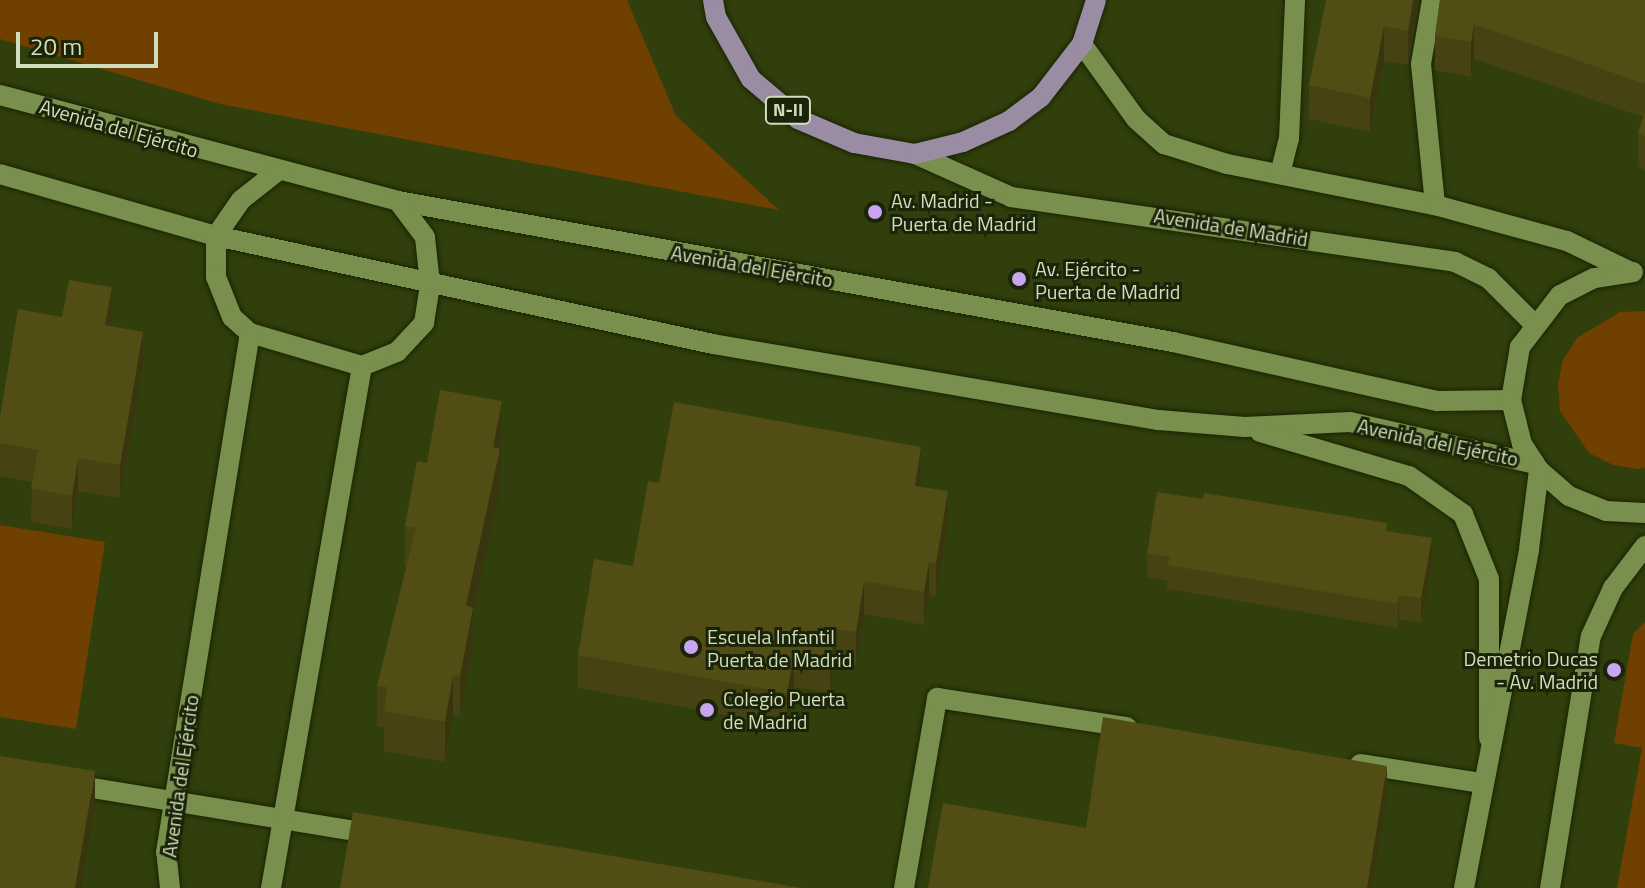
<!DOCTYPE html>
<html>
<head>
<meta charset="utf-8">
<style>
  body { margin:0 }
  #map { position:relative; width:1645px; height:888px; overflow:hidden; background:#303f0c; font-family:"Titillium Web",sans-serif }
  div>[style] { position:absolute }
  .green>* { inset:0; background:#704000 }
  .roads { filter:drop-shadow(0 0 2px #1a2402) drop-shadow(0 0 2px #1a2402) }
  .minor>* { height:20px; margin:-10px; padding:0 10px; transform-origin:10px; border-radius:10px; background:#788f4d }
  .major>* { height:20px; margin:-10px; padding:0 10px; transform-origin:10px; border-radius:10px; background:#9a8da3 }
  .wall>* { inset:0; background:#474212 }
  .shaded-wall>* { inset:0; background:#39360f }
  .building>* { inset:0; background:#524d15 }
  .dots>* { width:22px; height:22px; translate:-50% -50%; box-sizing:border-box; border:4px solid #1b2408; border-radius:50% }
  span { translate:-50% -50%; white-space:nowrap; text-align:center; line-height:1.15; -webkit-text-stroke:6px #1b2408; paint-order:stroke }
  .shield-label span { padding:2px 6px; background:#1b2408; border:2px solid; border-radius:6px; -webkit-text-stroke-width:0 }
  .shield-label { font-size:18px; color:#d1debd; font-weight:700 }
  .street-label { font-size:20px; color:#d1debd }
  .poi-label { font-size:20px; color:#d1debd }
  .left { translate:0 -50%; text-align:left }
  .right { translate:-100% -50%; text-align:right }
  .scale { position:absolute; left:16px; top:32px; width:142px; height:36px; box-sizing:border-box; border:4px solid #d1debd; border-top:0; padding-left:10px; font-size:24px; line-height:28px; white-space:nowrap; color:#d1debd; -webkit-text-stroke:6px #1b2408; paint-order:stroke }
</style>
</head>
<body>
<div id="map">
  <div class="green">
    <div style="clip-path:polygon(0 0,627px 0,676px 116px,779px 210px,220px 104px,0 39px)"></div>
    <div style="clip-path:polygon(1645px 311px,1645px 468px,1638px 469px,1613px 465px,1589px 453px,1560px 411px,1558px 385px,1563px 360px,1577px 338px,1620px 312px)"></div>
    <div style="clip-path:polygon(0 525px,105px 542px,76px 729px,0 717px)"></div>
    <div style="clip-path:polygon(1645px 622px,1645px 888px,1617px 888px,1642px 748px,1614px 743px,1633px 634px)"></div>
  </div>
  <div class="roads">
    <div class="minor">
      <div style="left:1432px;top:0;width:65px;rotate:99.8deg"></div>
      <div style="left:1421px;top:64px;width:142px;rotate:84.3deg"></div>
      <div style="left:1082px;top:44px;width:92px;rotate:54.2deg"></div>
      <div style="left:1136px;top:119px;width:38px;rotate:42deg"></div>
      <div style="left:1164px;top:144px;width:66px;rotate:17.6deg"></div>
      <div style="left:1227px;top:164px;width:212px;rotate:11.2deg"></div>
      <div style="left:1435px;top:205px;width:137px;rotate:15.3deg"></div>
      <div style="left:1567px;top:241px;width:71px;rotate:25.8deg"></div>
      <div style="left:0;top:95px;width:412px;rotate:14.9deg"></div>
      <div style="left:398px;top:201px;width:788px;rotate:10.31deg"></div>
      <div style="left:1173px;top:342px;width:271px;rotate:12.6deg"></div>
      <div style="left:1438px;top:401px;width:73px;rotate:-0.8deg"></div>
      <div style="left:915px;top:154px;width:105px;rotate:24.1deg"></div>
      <div style="left:1011px;top:197px;width:449px;rotate:8.3deg"></div>
      <div style="left:1455px;top:262px;width:37px;rotate:26deg"></div>
      <div style="left:1488px;top:278px;width:64px;rotate:45deg"></div>
      <div style="left:279px;top:170px;width:48px;rotate:141.7deg"></div>
      <div style="left:241px;top:200px;width:44px;rotate:124.8deg"></div>
      <div style="left:216px;top:236px;width:41px;rotate:90deg"></div>
      <div style="left:216px;top:277px;width:43px;rotate:68.2deg"></div>
      <div style="left:232px;top:317px;width:24px;rotate:42deg"></div>
      <div style="left:250px;top:333px;width:117px;rotate:16.4deg"></div>
      <div style="left:362px;top:366px;width:38px;rotate:-22deg"></div>
      <div style="left:397px;top:352px;width:40px;rotate:-47deg"></div>
      <div style="left:424px;top:323px;width:39px;rotate:-81deg"></div>
      <div style="left:430px;top:284px;width:47px;rotate:-96.1deg"></div>
      <div style="left:425px;top:237px;width:45px;rotate:-126.9deg"></div>
      <div style="left:0;top:174px;width:225px;rotate:16deg"></div>
      <div style="left:216px;top:236px;width:509px;rotate:12.26deg"></div>
      <div style="left:713px;top:344px;width:452px;rotate:9.7deg"></div>
      <div style="left:1159px;top:420px;width:86px;rotate:4.7deg"></div>
      <div style="left:1245px;top:427px;width:105px;rotate:-2.7deg"></div>
      <div style="left:1350px;top:422px;width:190px;rotate:12.8deg"></div>
      <div style="left:1280px;top:174px;width:36px;rotate:-76deg"></div>
      <div style="left:1289px;top:139px;width:139px;rotate:-87.5deg"></div>
      <div style="left:1633px;top:272px;width:39px;rotate:171deg"></div>
      <div style="left:1594px;top:278px;width:38px;rotate:153deg"></div>
      <div style="left:1560px;top:295px;width:66px;rotate:127.6deg"></div>
      <div style="left:1520px;top:347px;width:54px;rotate:99.6deg"></div>
      <div style="left:1511px;top:400px;width:45px;rotate:76deg"></div>
      <div style="left:1522px;top:444px;width:31px;rotate:57deg"></div>
      <div style="left:1539px;top:470px;width:40px;rotate:41deg"></div>
      <div style="left:1569px;top:496px;width:40px;rotate:22deg"></div>
      <div style="left:1606px;top:511px;width:39px;rotate:3deg"></div>
      <div style="left:1260px;top:432px;width:155px;rotate:16.5deg"></div>
      <div style="left:1409px;top:476px;width:66px;rotate:35.1deg"></div>
      <div style="left:1463px;top:514px;width:70px;rotate:68.2deg"></div>
      <div style="left:1489px;top:579px;width:159px;rotate:90deg"></div>
      <div style="left:1360px;top:764px;width:123px;rotate:8.9deg"></div>
      <div style="left:68px;top:784px;width:311px;rotate:9.3deg"></div>
      <div style="left:170px;top:888px;width:36px;rotate:-96deg"></div>
      <div style="left:166px;top:852px;width:526px;rotate:-80.81deg"></div>
      <div style="left:271px;top:888px;width:530px;rotate:-80.11deg"></div>
      <div style="left:904px;top:888px;width:193px;rotate:-80.1deg"></div>
      <div style="left:937px;top:698px;width:192px;rotate:8.7deg"></div>
      <div style="left:1464px;top:888px;width:345px;rotate:-79.1deg"></div>
      <div style="left:1529px;top:549px;width:80px;rotate:-82.8deg"></div>
      <div style="left:1550px;top:888px;width:255px;rotate:-80.8deg"></div>
      <div style="left:1591px;top:636px;width:53px;rotate:-65.4deg"></div>
      <div style="left:1613px;top:588px;width:53px;rotate:-52.7deg"></div>
    </div>
    <div class="major">
      <div style="left:713px;top:0;width:17px;rotate:80deg"></div>
      <div style="left:716px;top:17px;width:71px;rotate:60.6deg"></div>
      <div style="left:751px;top:79px;width:62px;rotate:40.4deg"></div>
      <div style="left:798px;top:119px;width:61px;rotate:23.2deg"></div>
      <div style="left:854px;top:143px;width:62px;rotate:10.2deg"></div>
      <div style="left:915px;top:154px;width:49px;rotate:-14deg"></div>
      <div style="left:963px;top:142px;width:51px;rotate:-24.5deg"></div>
      <div style="left:1009px;top:121px;width:40px;rotate:-37deg"></div>
      <div style="left:1041px;top:97px;width:67px;rotate:-52.3deg"></div>
      <div style="left:1082px;top:44px;width:46px;rotate:-72.3deg"></div>
    </div>
  </div>
  <div class="wall">
    <div style="clip-path:polygon(1419px 0,1408px 65px,1384px 61px,1370px 132px,1309px 119px,1309px 85px)"></div>
    <div style="clip-path:polygon(1440px 0,1645px 0,1645px 171px,1638px 166px,1638px 132px,1643px 117px,1474px 59px,1471px 77px,1435px 70px,1435px 36px)"></div>
    <div style="clip-path:polygon(62px 317px,112px 320px,110px 326px,143px 365px,120px 498px,78px 491px,72px 529px,31px 522px,32px 482px,0 476px,0 417px)"></div>
    <div style="clip-path:polygon(502px 441px,500px 450px,500px 489px,473px 613px,473px 647px,460px 716px,453px 715px,445px 762px,384px 751px,384px 727px,377px 726px,377px 686px,406px 567px,405px 566px,405px 526px,427px 463px)"></div>
    <div style="clip-path:polygon(921px 480px,920px 487px,948px 524px,936px 596px,929px 595px,924px 625px,864px 614px,856px 665px,836px 662px,830px 693px,794px 687px,787px 726px,578px 688px,578px 655px,633px 566px,659px 483px)"></div>
    <div style="clip-path:polygon(1387px 531px,1432px 563px,1421px 623px,1399px 619px,1398px 628px,1167px 589px,1167px 581px,1147px 577px,1147px 553px)"></div>
  </div>
  <div class="shaded-wall">
    <div style="clip-path:polygon(1413px 0,1419px 0,1408px 65px,1408px 31px)"></div>
    <div style="clip-path:polygon(1474px 24px,1474px 59px,1471px 77px,1471px 42px)"></div>
    <div style="clip-path:polygon(1384px 26px,1384px 61px,1370px 132px,1370px 98px)"></div>
    <div style="clip-path:polygon(112px 287px,112px 320px,105px 358px,105px 325px)"></div>
    <div style="clip-path:polygon(143px 332px,143px 365px,120px 498px,120px 465px)"></div>
    <div style="clip-path:polygon(502px 401px,500px 489px,473px 613px,473px 647px,460px 716px,460px 676px,466px 605px,493px 447px)"></div>
    <div style="clip-path:polygon(921px 447px,921px 480px,915px 519px,915px 486px)"></div>
    <div style="clip-path:polygon(78px 458px,78px 491px,72px 529px,72px 496px)"></div>
    <div style="clip-path:polygon(948px 491px,948px 524px,936px 596px,936px 563px)"></div>
    <div style="clip-path:polygon(1432px 538px,1432px 563px,1421px 623px,1421px 598px)"></div>
    <div style="clip-path:polygon(929px 562px,929px 595px,924px 625px,924px 592px)"></div>
    <div style="clip-path:polygon(864px 581px,864px 614px,856px 665px,856px 632px)"></div>
    <div style="clip-path:polygon(1399px 595px,1399px 619px,1398px 628px,1398px 604px)"></div>
    <div style="clip-path:polygon(836px 629px,836px 662px,830px 693px,830px 660px)"></div>
    <div style="clip-path:polygon(794px 653px,794px 687px,787px 726px,787px 693px)"></div>
    <div style="clip-path:polygon(453px 675px,453px 715px,445px 762px,445px 722px)"></div>
    <div style="clip-path:polygon(1387px 766px,1387px 799px,1372px 888px,1367px 888px)"></div>
    <div style="clip-path:polygon(95px 771px,95px 804px,81px 888px,75px 888px)"></div>
  </div>
  <div class="building">
    <div style="clip-path:polygon(1326px 0,1413px 0,1408px 31px,1384px 26px,1370px 98px,1309px 85px)"></div>
    <div style="clip-path:polygon(1440px 0,1645px 0,1645px 84px,1474px 24px,1471px 42px,1435px 36px)"></div>
    <div style="clip-path:polygon(1645px 112px,1645px 137px,1638px 132px)"></div>
    <div style="clip-path:polygon(69px 280px,112px 287px,105px 325px,143px 332px,120px 465px,78px 458px,72px 496px,31px 488px,38px 450px,0 443px,0 417px,18px 309px,62px 317px)"></div>
    <div style="clip-path:polygon(440px 390px,502px 401px,493px 447px,500px 449px,466px 605px,473px 608px,460px 676px,453px 675px,445px 722px,384px 711px,387px 687px,377px 686px,416px 528px,405px 526px,417px 461px,427px 463px)"></div>
    <div style="clip-path:polygon(674px 402px,921px 447px,915px 486px,948px 491px,936px 563px,929px 562px,924px 592px,864px 581px,856px 632px,836px 629px,830px 660px,794px 653px,787px 693px,578px 655px,594px 559px,633px 566px,648px 481px,659px 483px)"></div>
    <div style="clip-path:polygon(1157px 492px,1203px 499px,1204px 493px,1346px 516px,1387px 523px,1386px 531px,1432px 538px,1421px 598px,1399px 595px,1398px 604px,1167px 565px,1170px 557px,1147px 553px)"></div>
    <div style="clip-path:polygon(1103px 717px,1387px 766px,1367px 888px,928px 888px,943px 803px,1086px 828px)"></div>
    <div style="clip-path:polygon(0 756px,95px 771px,75px 888px,0 888px)"></div>
    <div style="clip-path:polygon(353px 812px,802px 888px,340px 888px)"></div>
  </div>
  <div class="dots">
    <div style="left:875px;top:212px;background:#c7a6ef"></div>
    <div style="left:1019px;top:279px;background:#c7a6ef"></div>
    <div style="left:691px;top:647px;background:#c7a6ef"></div>
    <div style="left:1614px;top:670px;background:#c7a6ef"></div>
    <div style="left:707px;top:710px;background:#c7a6ef"></div>
  </div>
  <div class="shield-label">
    <span style="left:788px;top:110px">N-II</span>
  </div>
  <div class="street-label">
    <span style="left:119px;top:128px;rotate:16deg">Avenida del Ejército</span>
    <span style="left:1231px;top:227px;rotate:9deg">Avenida de Madrid</span>
    <span style="left:752px;top:266px;rotate:10deg">Avenida del Ejército</span>
    <span style="left:1438px;top:442px;rotate:12deg">Avenida del Ejército</span>
    <span style="left:180px;top:776px;rotate:-82deg">Avenida del Ejército</span>
  </div>
  <div class="poi-label">
    <span class="left" style="left:891px;top:212px">Av. Madrid -<br>Puerta de Madrid</span>
    <span class="left" style="left:1035px;top:280px">Av. Ejército -<br>Puerta de Madrid</span>
    <span class="left" style="left:707px;top:648px">Escuela Infantil<br>Puerta de Madrid</span>
    <span class="right" style="left:1598px;top:670px">Demetrio Ducas<br>- Av. Madrid</span>
    <span class="left" style="left:723px;top:710px">Colegio Puerta<br>de Madrid</span>
  </div>
  <div class="scale">20 m</div>
</div>
</body>
</html>
